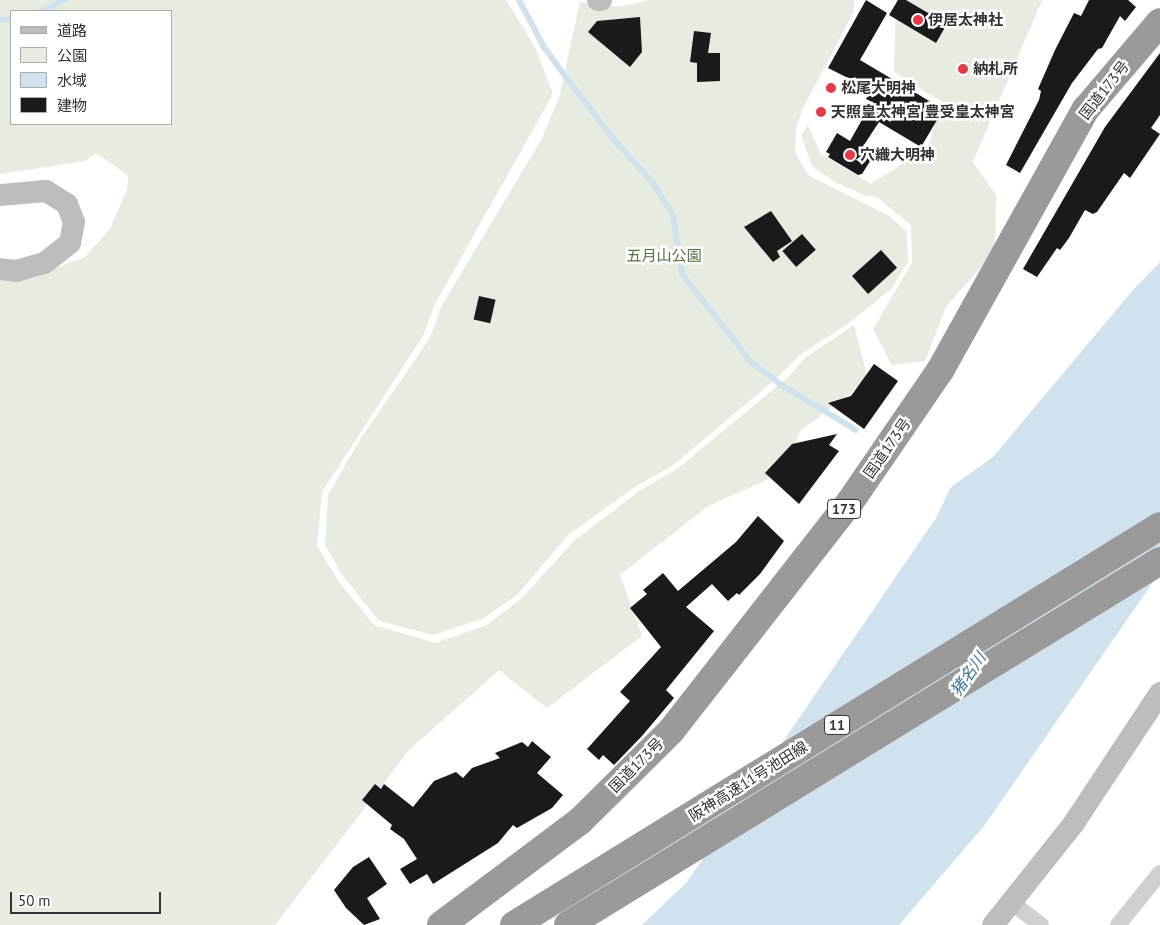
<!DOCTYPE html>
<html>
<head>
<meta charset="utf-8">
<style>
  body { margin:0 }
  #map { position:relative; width:1160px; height:925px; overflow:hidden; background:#fff; font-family:"PT Sans","Noto Sans JP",sans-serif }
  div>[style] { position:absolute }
  .green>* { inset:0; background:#e6ecdf }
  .water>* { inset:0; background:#cfe2ee }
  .stream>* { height:6px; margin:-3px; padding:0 3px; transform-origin:3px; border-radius:3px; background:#cfe2ee }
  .building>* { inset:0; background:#1a1a1a; transform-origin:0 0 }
  .street>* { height:16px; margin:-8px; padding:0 8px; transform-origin:8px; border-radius:8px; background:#d0d0d0 }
  .secondary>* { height:22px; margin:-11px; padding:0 11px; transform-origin:11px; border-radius:11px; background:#bdbdbd }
  .highway>* { height:28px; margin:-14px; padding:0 14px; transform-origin:14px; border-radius:14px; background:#9a9a9a }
  .dots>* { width:14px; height:14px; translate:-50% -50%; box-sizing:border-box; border:2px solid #fff; border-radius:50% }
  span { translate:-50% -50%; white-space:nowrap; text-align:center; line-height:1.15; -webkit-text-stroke:5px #fff; paint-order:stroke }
  .shield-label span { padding:1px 4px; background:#fff; border:1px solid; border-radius:4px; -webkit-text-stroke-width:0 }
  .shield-label { font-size:14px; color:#333; font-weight:700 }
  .poi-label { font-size:15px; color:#333; font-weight:700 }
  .left { translate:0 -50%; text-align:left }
  .street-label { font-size:15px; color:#333 }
  .park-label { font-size:15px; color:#56703f }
  .water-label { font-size:16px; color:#3f7597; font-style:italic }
  .legend { position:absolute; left:10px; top:10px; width:162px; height:115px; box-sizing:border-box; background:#fff; border:1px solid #adadad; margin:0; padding:6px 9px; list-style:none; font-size:15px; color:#333 }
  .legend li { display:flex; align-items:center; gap:10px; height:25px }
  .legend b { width:25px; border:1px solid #adadad }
  .scale { position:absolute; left:10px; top:892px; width:151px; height:22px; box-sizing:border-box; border:2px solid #333; border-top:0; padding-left:6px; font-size:15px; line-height:18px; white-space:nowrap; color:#333; -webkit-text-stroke:4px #fff; paint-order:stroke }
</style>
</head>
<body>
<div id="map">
  <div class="green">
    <div style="clip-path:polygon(evenodd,0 0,506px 0,535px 47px,553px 94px,434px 306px,423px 336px,322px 492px,317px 546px,339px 582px,374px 625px,435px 643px,487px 625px,522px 598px,574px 541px,639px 491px,677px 469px,787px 378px,806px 357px,854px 325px,868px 380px,800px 431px,787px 471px,708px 506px,620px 575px,642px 636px,547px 708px,499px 670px,409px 750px,275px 925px,0 925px,0 278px,50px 270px,85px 257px,110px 229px,127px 190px,128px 176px,97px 153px,85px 161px,0 174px,0 0,11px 11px,171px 11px,171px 124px,11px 124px,11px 11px)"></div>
    <div style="clip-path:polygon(649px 0,854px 0,854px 11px,802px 110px,796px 129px,795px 152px,808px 175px,889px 216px,907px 232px,908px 262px,891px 289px,849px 323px,801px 354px,778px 377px,673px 465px,635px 487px,568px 535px,517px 595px,484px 618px,433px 635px,379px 621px,343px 576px,325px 545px,328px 495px,361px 438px,430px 338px,441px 307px,540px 142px,559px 98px,580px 2px,618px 7px)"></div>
    <div style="clip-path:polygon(896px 0,1042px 0,973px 162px,996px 195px,995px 251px,946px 307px,925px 361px,892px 365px,873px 329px,912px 263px,911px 225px,877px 197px,866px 196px,837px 183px,812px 166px,801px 135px,808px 125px,821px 154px,871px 184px,928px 147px,942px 102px,894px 72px)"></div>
  </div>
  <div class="water">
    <div style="clip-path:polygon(1160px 262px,1160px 572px,984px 826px,899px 925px,642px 925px,687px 882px,936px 518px,951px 487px,993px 457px,1133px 290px)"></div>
  </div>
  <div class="stream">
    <div style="left:519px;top:0;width:53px;rotate:62deg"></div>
    <div style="left:544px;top:47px;width:41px;rotate:54deg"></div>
    <div style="left:568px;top:80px;width:77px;rotate:52.4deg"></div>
    <div style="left:615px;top:141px;width:57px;rotate:47.9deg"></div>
    <div style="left:653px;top:183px;width:38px;rotate:58deg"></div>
    <div style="left:673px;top:215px;width:60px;rotate:81.3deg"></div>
    <div style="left:682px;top:274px;width:112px;rotate:51.9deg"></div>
    <div style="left:751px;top:362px;width:40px;rotate:37deg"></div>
    <div style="left:783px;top:386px;width:85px;rotate:31.1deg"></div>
    <div style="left:41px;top:11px;width:26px;rotate:-25deg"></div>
    <div style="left:0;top:20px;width:11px;rotate:-10deg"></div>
  </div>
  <div class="building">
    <div style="clip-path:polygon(866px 0,887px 13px,860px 60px,936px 105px,935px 112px,940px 115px,921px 147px,879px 122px,862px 148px,871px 154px,872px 158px,862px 174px,858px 175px,828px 157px,830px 154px,826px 152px,837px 133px,850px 141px,872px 102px,866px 99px,872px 90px,828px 68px)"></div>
    <div style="clip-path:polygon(898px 0,906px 0,947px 24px,936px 43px,889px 15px)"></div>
    <div style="clip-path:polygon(1089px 0,1128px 0,1136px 7px,1125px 21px,1120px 16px,1102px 48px,1098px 49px,1072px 83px,1020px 173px,1006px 165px,1039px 100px,1041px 91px,1038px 89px,1055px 50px,1074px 13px,1081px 16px)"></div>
    <div style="clip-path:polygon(640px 17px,642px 52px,630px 67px,588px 32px,597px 21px)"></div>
    <div style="clip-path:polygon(694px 31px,711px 33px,708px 53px,720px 53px,720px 81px,697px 82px,697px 63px,690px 62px)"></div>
    <div style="clip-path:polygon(1160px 53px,1160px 115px,1151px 128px,1160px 134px,1130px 178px,1124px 173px,1097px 212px,1093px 214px,1085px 210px,1069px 238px,1060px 250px,1057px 248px,1037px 277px,1023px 269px,1105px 127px)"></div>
    <div style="clip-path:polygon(771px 211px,792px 241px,777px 251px,780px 257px,773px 262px,744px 227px)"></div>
    <div style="left:802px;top:234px;width:21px;height:26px;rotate:49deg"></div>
    <div style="left:881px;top:250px;width:24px;height:39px;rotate:48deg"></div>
    <div style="left:479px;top:296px;width:17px;height:24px;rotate:13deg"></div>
    <div style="clip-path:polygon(874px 364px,898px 381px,864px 429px,828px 403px,851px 396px)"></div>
    <div style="clip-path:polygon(837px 434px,829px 445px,839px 451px,799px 504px,765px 473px,792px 444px)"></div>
    <div style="clip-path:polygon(758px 516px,784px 541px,760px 574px,739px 595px,737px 593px,728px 601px,712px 584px,686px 607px,714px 631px,666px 690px,674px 698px,642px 736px,614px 765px,603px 755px,599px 760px,587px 749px,630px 701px,620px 692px,661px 647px,630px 608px,647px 594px,643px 590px,663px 573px,678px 591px,736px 542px)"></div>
    <div style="clip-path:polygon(532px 741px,551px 757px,537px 773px,563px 795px,552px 808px,517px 828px,513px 825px,498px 843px,433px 884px,427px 874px,410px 884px,400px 869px,417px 859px,404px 839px,390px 829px,392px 825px,362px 800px,375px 784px,381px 789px,384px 784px,413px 807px,434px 781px,456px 772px,463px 778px,472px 768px,500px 758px,495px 753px,522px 742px,528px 747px)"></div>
    <div style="clip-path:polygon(369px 857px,387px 884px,367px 898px,380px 919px,364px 925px,346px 908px,334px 890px,353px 867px)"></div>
  </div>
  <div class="street">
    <div style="left:1012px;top:903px;width:36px;rotate:37deg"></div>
    <div style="left:1118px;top:925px;width:67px;rotate:-51.1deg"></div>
  </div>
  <div class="secondary">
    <div style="left:598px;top:0;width:3px"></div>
    <div style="left:0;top:195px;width:46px;rotate:-5deg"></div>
    <div style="left:46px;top:191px;width:25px;rotate:32deg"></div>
    <div style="left:67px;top:204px;width:19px;rotate:69deg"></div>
    <div style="left:74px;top:222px;width:21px;rotate:101deg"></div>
    <div style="left:70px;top:243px;width:33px;rotate:142deg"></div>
    <div style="left:44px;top:263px;width:29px;rotate:164deg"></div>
    <div style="left:16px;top:271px;width:16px;rotate:-173deg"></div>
    <div style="left:993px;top:925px;width:130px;rotate:-51.5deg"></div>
    <div style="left:1074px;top:823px;width:156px;rotate:-56.5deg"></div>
  </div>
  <div class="highway">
    <div style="left:441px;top:925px;width:174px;rotate:-36.8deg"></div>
    <div style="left:580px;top:821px;width:128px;rotate:-44.7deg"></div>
    <div style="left:671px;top:731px;width:291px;rotate:-52deg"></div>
    <div style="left:850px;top:502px;width:161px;rotate:-55.6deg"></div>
    <div style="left:941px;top:369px;width:298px;rotate:-60.9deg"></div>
    <div style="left:1086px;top:109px;width:114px;rotate:-49.6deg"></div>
    <div style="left:514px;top:925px;width:759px;rotate:-31.7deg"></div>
    <div style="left:568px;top:925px;width:695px;rotate:-31.59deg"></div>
  </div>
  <div class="dots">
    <div style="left:918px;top:20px;background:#e63946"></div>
    <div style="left:963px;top:69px;background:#e63946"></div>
    <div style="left:831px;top:88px;background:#e63946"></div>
    <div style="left:821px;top:112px;background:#e63946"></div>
    <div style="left:850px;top:155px;background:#e63946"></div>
  </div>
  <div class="shield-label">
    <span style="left:844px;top:509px">173</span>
    <span style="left:837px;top:725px">11</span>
  </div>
  <div class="poi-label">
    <span class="left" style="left:928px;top:20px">伊居太神社</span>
    <span class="left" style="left:973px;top:69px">納札所</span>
    <span class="left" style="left:841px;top:88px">松尾大明神</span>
    <span class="left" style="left:831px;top:112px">天照皇太神宮 豊受皇太神宮</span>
    <span class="left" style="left:860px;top:155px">穴織大明神</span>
  </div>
  <div class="street-label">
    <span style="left:1104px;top:90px;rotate:-52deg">国道173号</span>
    <span style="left:887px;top:448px;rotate:-55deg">国道173号</span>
    <span style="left:636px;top:765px;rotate:-45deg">国道173号</span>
    <span style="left:748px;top:781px;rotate:-32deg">阪神高速11号池田線</span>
  </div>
  <div class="park-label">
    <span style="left:664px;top:256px">五月山公園</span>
  </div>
  <div class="water-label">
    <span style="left:968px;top:674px;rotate:-55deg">猪名川</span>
  </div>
  <ul class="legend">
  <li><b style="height:6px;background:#bdbdbd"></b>道路</li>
  <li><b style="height:14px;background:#e6ecdf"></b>公園</li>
  <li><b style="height:14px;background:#cfe2ee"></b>水域</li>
  <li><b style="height:14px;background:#1a1a1a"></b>建物</li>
  </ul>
  <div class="scale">50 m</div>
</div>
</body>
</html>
